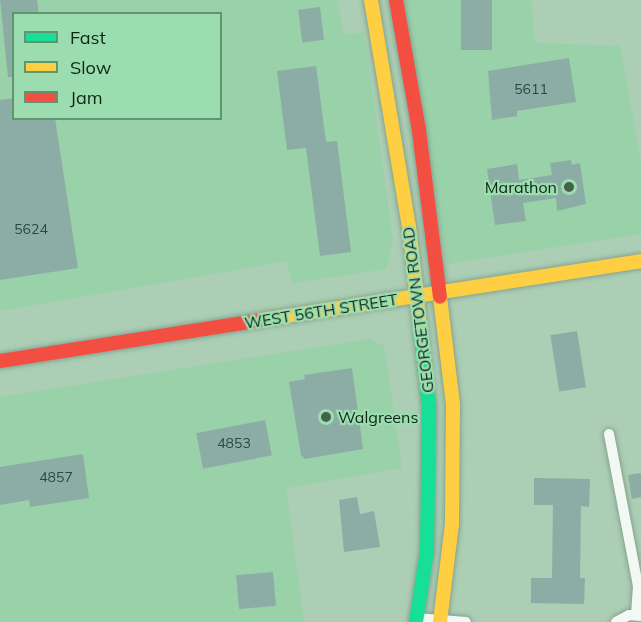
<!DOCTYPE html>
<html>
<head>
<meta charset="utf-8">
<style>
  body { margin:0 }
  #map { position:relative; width:641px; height:622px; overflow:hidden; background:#abceb5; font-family:Mulish,sans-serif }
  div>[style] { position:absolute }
  .built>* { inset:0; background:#99d1a9 }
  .building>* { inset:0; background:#8bada6; transform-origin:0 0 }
  .roads { filter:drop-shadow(0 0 2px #87a38f) drop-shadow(0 0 2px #87a38f) }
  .street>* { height:10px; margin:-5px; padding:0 5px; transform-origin:5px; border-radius:5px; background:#f2f8f4 }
  .fast>* { height:14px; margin:-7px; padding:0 7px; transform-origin:7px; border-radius:7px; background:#16e098 }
  .slow>* { height:14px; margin:-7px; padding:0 7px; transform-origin:7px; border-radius:7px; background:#ffcf43 }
  .jam>* { height:14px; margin:-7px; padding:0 7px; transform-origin:7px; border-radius:7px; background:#f24e42 }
  .dots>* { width:16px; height:16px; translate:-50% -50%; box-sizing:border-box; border:3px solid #9cddaf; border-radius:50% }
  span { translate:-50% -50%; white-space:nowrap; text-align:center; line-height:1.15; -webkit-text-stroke:4.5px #9cddaf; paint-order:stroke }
  .number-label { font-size:14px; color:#2c483a }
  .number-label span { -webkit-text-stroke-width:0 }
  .poi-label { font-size:16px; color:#0c2716 }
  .right { translate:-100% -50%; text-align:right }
  .left { translate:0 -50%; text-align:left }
  .street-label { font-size:16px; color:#0c2716 }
  .legend { position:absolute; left:12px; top:12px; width:210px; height:108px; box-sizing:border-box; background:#9cddaf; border:2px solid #629472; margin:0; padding:8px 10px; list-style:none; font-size:18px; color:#0c2716 }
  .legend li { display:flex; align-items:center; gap:12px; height:30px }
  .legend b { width:30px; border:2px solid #629472 }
</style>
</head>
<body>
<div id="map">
  <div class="built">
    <div style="clip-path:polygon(evenodd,0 0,337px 0,344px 35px,364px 32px,393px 241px,386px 269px,292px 283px,287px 261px,0 311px,0 0,14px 14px,220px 14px,220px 118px,14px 118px,14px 14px)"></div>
    <div style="clip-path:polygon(403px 0,531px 0,535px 43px,620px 46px,641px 163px,641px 234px,447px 264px)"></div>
    <div style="clip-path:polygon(370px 339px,384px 346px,402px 468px,286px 488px,304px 622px,0 622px,0 397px)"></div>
  </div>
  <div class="building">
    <div style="clip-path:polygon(0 0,37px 0,39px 14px,14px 14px,14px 77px,8px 77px)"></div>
    <div style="left:461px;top:0;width:31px;height:50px"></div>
    <div style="left:320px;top:7px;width:33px;height:22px;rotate:83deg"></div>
    <div style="clip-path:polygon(569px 58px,576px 102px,517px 111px,517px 116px,492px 120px,488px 71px)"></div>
    <div style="clip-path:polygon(316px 66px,326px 142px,337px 141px,351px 252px,320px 256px,306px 148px,287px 150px,277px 71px)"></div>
    <div style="clip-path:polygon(14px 98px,14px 118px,55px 118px,78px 268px,0 280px,0 100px)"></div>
    <div style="clip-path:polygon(571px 160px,572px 165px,580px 163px,586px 204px,557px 211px,556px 198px,523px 203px,526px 221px,495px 225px,487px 169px,517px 164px,519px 180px,552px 175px,550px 163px)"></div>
    <div style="left:577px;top:331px;width:57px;height:27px;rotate:81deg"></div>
    <div style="clip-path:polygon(352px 368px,363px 449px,305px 459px,301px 455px,289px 382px,305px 379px,304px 375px)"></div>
    <div style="left:265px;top:420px;width:36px;height:70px;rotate:79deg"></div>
    <div style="clip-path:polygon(83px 454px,89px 498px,30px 507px,29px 500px,0 505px,0 467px)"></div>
    <div style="clip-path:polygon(641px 473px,641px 497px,632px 499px,628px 475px)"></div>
    <div style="clip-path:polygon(534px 478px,590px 479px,589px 507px,581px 506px,580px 578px,585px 578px,584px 604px,531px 603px,531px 578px,552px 578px,553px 505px,534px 505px)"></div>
    <div style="clip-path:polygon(357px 497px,360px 514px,374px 511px,380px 547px,344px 552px,339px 500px)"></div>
    <div style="left:273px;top:572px;width:34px;height:37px;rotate:85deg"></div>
  </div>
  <div class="roads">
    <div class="street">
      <div style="left:609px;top:434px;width:155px;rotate:79.2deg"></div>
      <div style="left:638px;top:586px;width:28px;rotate:94deg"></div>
      <div style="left:416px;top:618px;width:50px;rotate:4.6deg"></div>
      <div style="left:616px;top:622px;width:15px;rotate:-28deg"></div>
      <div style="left:629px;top:615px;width:12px;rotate:5deg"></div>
    </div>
    <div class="fast">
      <div style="left:416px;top:622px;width:72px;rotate:-81.2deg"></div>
      <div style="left:427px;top:551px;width:144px;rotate:-89.2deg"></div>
      <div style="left:429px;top:407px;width:81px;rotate:-96.3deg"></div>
    </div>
    <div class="slow">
      <div style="left:371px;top:0;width:229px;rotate:80.5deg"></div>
      <div style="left:409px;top:226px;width:101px;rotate:83.7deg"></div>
      <div style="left:440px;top:297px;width:108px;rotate:83.1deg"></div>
      <div style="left:453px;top:404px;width:120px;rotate:90.5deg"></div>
      <div style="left:452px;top:524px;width:99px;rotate:97deg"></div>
      <div style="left:261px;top:320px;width:385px;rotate:-8.8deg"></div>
    </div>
    <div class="jam">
      <div style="left:396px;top:0;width:133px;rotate:80deg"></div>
      <div style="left:419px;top:131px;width:167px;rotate:82.8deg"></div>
      <div style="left:0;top:361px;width:264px;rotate:-8.9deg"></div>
    </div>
  </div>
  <div class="dots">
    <div style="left:569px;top:187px;background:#44614e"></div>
    <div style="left:326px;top:417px;background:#44614e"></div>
  </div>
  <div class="number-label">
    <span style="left:531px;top:89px">5611</span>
    <span style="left:31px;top:229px">5624</span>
    <span style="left:234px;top:443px">4853</span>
    <span style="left:56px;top:477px">4857</span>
  </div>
  <div class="poi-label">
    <span class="right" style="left:557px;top:187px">Marathon</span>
    <span class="left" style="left:338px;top:417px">Walgreens</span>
  </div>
  <div class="street-label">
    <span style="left:418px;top:310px;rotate:-97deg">GEORGETOWN ROAD</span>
    <span style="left:321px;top:311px;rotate:-9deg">WEST 56TH STREET</span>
  </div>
  <ul class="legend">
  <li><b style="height:8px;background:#16e098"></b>Fast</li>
  <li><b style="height:8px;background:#ffcf43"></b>Slow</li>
  <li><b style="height:8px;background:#f24e42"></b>Jam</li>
  </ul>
</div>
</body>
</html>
